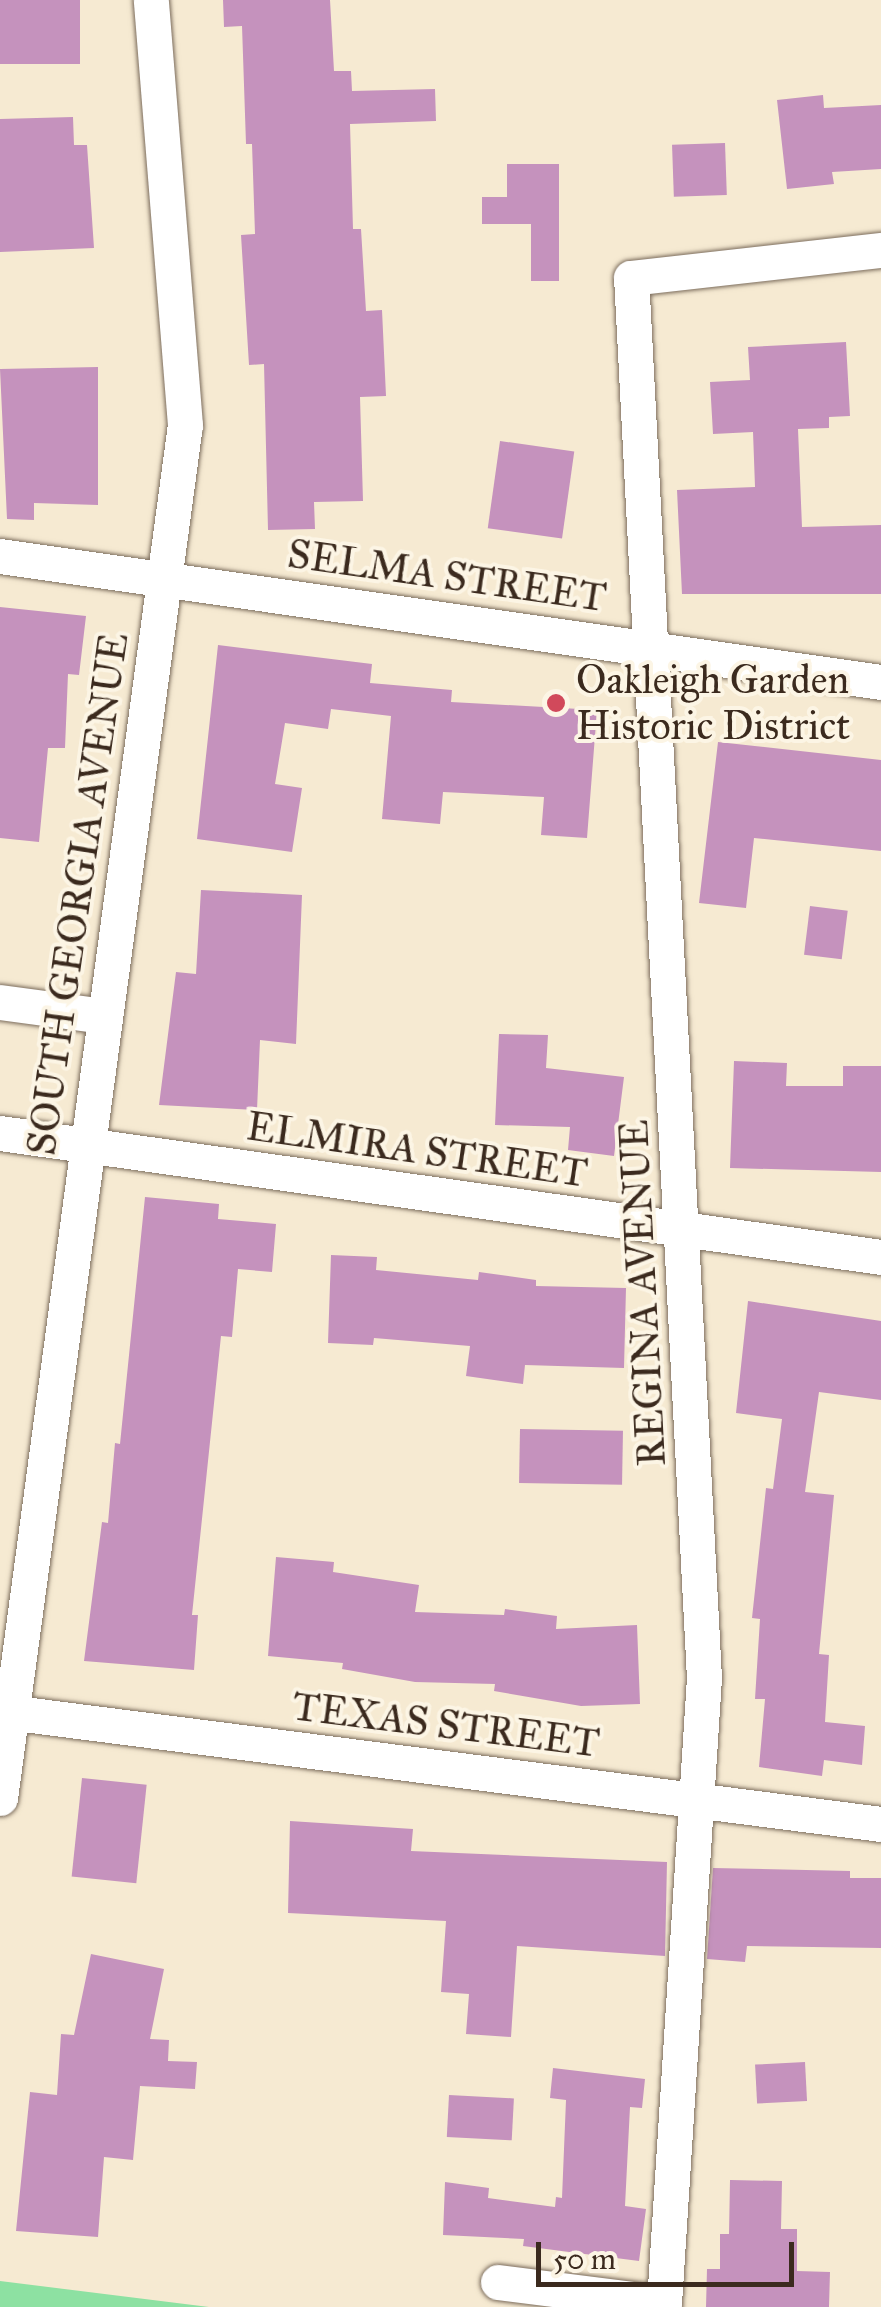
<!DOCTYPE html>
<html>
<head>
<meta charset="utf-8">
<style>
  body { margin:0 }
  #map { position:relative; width:881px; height:2307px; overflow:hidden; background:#f6ead2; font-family:"IM FELL Great Primer",serif }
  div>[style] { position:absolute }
  .green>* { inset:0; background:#8de1a2 }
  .building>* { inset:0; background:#c592bd; transform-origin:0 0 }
  .roads { filter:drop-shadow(0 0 2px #7c6d5d) drop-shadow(0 0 2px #7c6d5d) }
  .minor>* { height:35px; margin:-17.5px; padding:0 17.5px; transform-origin:17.5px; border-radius:17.5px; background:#fff }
  .dots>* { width:28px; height:28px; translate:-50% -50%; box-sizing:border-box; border:5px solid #fcf5e5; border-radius:50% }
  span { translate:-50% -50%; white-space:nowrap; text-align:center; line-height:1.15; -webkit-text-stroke:8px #fcf5e5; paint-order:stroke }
  .street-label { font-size:40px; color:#3b2a1e }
  .poi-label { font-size:40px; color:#3b2a1e }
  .left { translate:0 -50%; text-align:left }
  .scale { position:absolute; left:536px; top:2242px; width:258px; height:45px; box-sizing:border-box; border:5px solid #3b2a1e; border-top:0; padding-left:12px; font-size:30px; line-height:35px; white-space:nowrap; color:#3b2a1e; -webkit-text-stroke:8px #fcf5e5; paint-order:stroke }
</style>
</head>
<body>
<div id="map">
  <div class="green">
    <div style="clip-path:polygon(0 2281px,209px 2307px,0 2307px)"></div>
  </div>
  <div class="building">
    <div style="left:0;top:0;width:80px;height:64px"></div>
    <div style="clip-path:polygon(223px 0,330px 0,334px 71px,351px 71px,352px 91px,435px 89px,436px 121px,350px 124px,353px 229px,361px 229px,366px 311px,382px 310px,386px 396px,360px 397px,363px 501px,314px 502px,315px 529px,268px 530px,264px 364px,249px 365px,241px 235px,255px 234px,252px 144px,246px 144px,242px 26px,224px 27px)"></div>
    <div style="clip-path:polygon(823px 95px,824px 108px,881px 105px,881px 169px,832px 172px,834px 184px,787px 189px,777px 100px)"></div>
    <div style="clip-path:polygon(73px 117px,74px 145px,87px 145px,94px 248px,0 252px,0 119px)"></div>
    <div style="left:725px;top:143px;width:52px;height:53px;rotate:88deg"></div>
    <div style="clip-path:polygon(507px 164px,559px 164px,559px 281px,531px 281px,531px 224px,482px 224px,482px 197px,507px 197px)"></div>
    <div style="clip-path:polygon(846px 342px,850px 416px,829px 417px,829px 428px,798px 429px,802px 527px,881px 525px,881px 594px,682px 594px,677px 490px,755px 487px,753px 432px,713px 434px,710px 382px,750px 380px,748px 347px)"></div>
    <div style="clip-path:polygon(98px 367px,98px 505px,34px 503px,34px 520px,7px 519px,0 369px)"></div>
    <div style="left:500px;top:441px;width:75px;height:88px;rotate:8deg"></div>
    <div style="clip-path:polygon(0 607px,86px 616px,79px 675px,68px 674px,65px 748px,48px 748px,39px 842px,0 838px)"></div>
    <div style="clip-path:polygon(218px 645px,372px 664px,370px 683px,452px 690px,451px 702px,597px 710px,587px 838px,541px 835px,544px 797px,443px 792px,440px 824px,382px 819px,391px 716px,331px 709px,328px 729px,285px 723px,275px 784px,302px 788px,292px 852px,197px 839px)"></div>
    <div style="clip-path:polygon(718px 742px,881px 760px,881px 851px,754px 838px,746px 908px,699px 903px)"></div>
    <div style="clip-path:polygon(201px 890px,302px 895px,296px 1044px,260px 1040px,257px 1110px,159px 1105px,176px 972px,196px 974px)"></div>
    <div style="left:810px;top:906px;width:38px;height:49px;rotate:7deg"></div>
    <div style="clip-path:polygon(499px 1034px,548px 1035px,546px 1068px,624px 1077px,614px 1156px,568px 1150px,570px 1127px,495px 1125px)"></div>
    <div style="clip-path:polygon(734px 1061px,787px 1063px,786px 1086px,843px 1086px,843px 1066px,881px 1066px,881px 1172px,730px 1168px)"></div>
    <div style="clip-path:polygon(145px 1197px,219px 1204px,218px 1219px,276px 1224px,272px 1272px,238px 1269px,232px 1337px,221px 1336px,192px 1615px,198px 1615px,194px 1670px,84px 1661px,102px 1522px,108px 1523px,115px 1443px,120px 1444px)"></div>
    <div style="clip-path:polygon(331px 1255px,377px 1257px,376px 1270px,478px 1280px,479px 1272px,536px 1280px,536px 1286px,626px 1288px,624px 1368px,525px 1365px,523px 1384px,466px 1376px,470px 1346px,374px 1338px,373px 1345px,328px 1343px)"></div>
    <div style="clip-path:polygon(748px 1301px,881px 1321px,881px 1400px,819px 1392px,805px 1492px,834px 1495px,819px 1654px,829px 1655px,825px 1722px,865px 1726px,862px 1765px,824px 1760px,822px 1776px,759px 1767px,765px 1699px,755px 1699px,760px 1619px,752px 1618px,766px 1488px,773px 1489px,782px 1419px,736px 1413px)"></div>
    <div style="left:520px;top:1429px;width:103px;height:54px;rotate:1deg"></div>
    <div style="clip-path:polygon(276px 1557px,334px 1562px,333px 1572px,419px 1585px,415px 1612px,504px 1615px,505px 1609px,557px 1616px,556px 1629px,637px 1625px,640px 1704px,581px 1706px,494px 1691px,495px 1684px,415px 1682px,342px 1669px,343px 1663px,268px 1656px)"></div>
    <div style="left:82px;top:1778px;width:65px;height:99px;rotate:6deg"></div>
    <div style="clip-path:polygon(290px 1821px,413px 1829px,411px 1851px,667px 1862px,665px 1956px,517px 1946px,511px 2037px,466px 2034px,469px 1994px,441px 1992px,446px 1921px,288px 1913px)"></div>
    <div style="clip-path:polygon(713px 1868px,850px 1871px,850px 1878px,881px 1878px,881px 1948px,747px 1946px,745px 1962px,707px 1959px)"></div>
    <div style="clip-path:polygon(91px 1954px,164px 1969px,150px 2039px,169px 2040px,168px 2061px,197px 2062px,195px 2089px,140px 2086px,133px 2160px,104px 2157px,98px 2237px,16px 2231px,30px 2092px,57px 2095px,61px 2034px,74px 2035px)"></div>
    <div style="left:805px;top:2062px;width:39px;height:50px;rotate:87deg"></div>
    <div style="clip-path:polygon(553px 2068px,645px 2079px,642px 2108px,630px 2107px,625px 2206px,646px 2209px,639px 2261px,523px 2246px,524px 2239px,443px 2235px,445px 2182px,489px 2188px,488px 2198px,555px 2207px,556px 2197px,562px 2198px,566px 2100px,550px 2098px)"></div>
    <div style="left:449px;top:2095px;width:65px;height:42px;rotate:3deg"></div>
    <div style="clip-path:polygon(730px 2180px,782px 2181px,781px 2229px,797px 2229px,797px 2271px,830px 2272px,829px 2307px,706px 2307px,707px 2269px,720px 2269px,720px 2234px,729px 2234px)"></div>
  </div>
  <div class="roads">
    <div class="minor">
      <div style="left:0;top:556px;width:890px;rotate:8.14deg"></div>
      <div style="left:0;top:1002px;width:105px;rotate:7.7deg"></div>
      <div style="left:0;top:1133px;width:890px;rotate:8.01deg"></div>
      <div style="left:0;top:1711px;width:888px;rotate:7.31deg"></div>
      <div style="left:0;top:1798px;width:1385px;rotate:-82.33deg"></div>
      <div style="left:185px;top:425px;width:426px;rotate:-94.6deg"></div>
      <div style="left:498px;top:2282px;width:167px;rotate:7.2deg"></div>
      <div style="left:664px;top:2303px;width:626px;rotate:-86.34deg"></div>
      <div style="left:704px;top:1678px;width:1402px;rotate:-92.98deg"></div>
      <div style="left:631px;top:278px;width:252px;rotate:-6.4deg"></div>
    </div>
  </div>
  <div class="dots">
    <div style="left:556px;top:703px;background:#d1495b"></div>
  </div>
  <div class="street-label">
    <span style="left:447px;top:576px;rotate:8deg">SELMA STREET</span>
    <span style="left:78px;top:894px;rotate:-82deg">SOUTH GEORGIA AVENUE</span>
    <span style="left:417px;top:1150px;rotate:8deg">ELMIRA STREET</span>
    <span style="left:643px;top:1293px;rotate:-93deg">REGINA AVENUE</span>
    <span style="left:446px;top:1725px;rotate:7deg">TEXAS STREET</span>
  </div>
  <div class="poi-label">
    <span class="left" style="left:576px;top:703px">Oakleigh Garden<br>Historic District</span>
  </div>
  <div class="scale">50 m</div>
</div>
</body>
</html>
